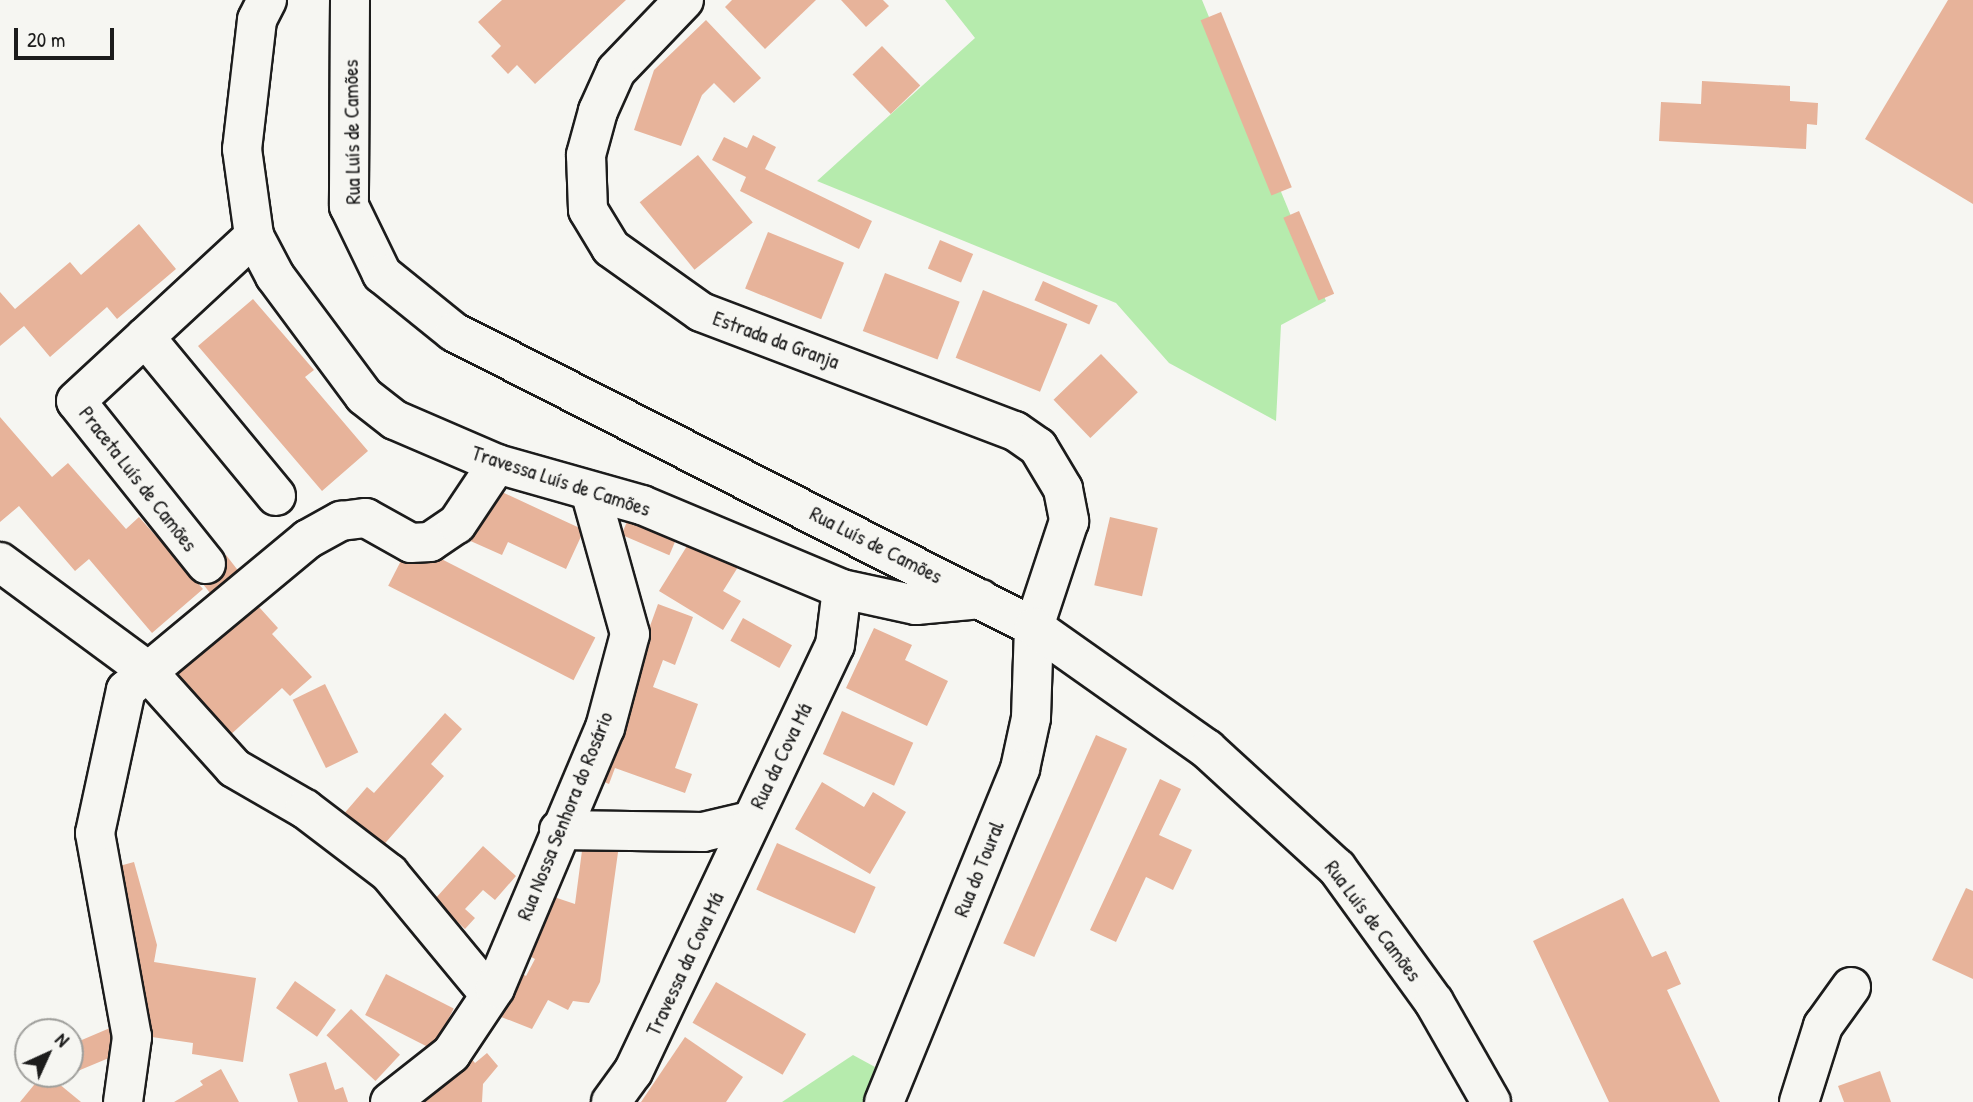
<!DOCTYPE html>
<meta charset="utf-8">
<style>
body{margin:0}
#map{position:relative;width:1973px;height:1102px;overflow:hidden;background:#f6f6f2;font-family:"Patrick Hand",sans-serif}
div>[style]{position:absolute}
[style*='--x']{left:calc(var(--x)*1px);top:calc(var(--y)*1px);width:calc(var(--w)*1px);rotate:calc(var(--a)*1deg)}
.green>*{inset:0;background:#b6ebad}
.building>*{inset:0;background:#e7b39a;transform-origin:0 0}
.roads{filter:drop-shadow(2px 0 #1c1c1c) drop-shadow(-2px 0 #1c1c1c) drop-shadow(0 2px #1c1c1c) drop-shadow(0 -2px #1c1c1c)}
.minor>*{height:38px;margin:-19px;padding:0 19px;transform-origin:19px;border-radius:19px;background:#f6f6f2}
.major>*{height:38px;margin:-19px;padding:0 19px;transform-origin:19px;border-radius:19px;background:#f6f6f2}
span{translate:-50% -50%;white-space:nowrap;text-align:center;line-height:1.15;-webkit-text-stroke:7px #f6f6f2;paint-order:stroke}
.street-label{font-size:21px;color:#1c1c1c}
.north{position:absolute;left:14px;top:1018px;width:70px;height:70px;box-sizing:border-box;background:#f6f6f2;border:2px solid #9f9f9c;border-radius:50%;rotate:45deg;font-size:19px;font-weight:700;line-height:28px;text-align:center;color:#1c1c1c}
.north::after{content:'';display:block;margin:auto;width:24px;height:32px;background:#1c1c1c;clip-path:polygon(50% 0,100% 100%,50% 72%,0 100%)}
.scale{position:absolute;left:14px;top:28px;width:100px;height:32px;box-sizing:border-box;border:4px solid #1c1c1c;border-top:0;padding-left:9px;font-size:21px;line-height:24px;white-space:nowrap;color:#1c1c1c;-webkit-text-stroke:5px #f6f6f2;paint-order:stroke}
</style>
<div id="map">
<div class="green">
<i style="clip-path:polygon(945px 0,1202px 0,1326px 301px,1281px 325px,1276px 421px,1169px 363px,1116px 303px,817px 181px,975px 38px)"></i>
<i style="clip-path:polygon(853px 1055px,875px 1067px,863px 1102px,782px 1102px)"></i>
</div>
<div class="building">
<i style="clip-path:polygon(502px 0,626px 0,535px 84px,517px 65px,508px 74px,491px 56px,501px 46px,478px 22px)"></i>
<i style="clip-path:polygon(732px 0,816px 0,765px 49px,725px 7px)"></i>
<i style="clip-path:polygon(841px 0,883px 0,889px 6px,866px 27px)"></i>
<i style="clip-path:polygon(1948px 0,1973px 0,1973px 204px,1865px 139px)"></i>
<i style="left:1221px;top:12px;width:189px;height:22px;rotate:68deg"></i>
<i style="clip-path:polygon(706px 20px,761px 78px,734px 103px,714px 83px,702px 95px,681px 146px,634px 130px,654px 70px)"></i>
<i style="left:882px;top:46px;width:55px;height:41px;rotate:46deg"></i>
<i style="clip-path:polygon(1702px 81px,1790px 86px,1790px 101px,1818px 103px,1817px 125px,1807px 124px,1806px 149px,1659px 141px,1661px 102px,1701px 104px)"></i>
<i style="clip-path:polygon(753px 135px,776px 147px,765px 169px,872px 221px,859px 249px,740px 191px,746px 177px,712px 160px,724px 137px,747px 148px)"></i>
<i style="left:698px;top:155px;width:87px;height:75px;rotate:51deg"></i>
<i style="left:1299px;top:211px;width:90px;height:17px;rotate:67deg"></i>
<i style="clip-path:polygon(139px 224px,176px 269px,117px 319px,107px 307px,50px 357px,24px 326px,0 346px,0 292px,15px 309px,70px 262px,81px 275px)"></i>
<i style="left:768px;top:232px;width:82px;height:61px;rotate:22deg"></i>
<i style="left:940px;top:240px;width:36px;height:31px;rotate:23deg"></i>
<i style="left:885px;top:273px;width:80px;height:62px;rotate:21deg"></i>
<i style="left:1043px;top:281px;width:60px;height:21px;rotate:24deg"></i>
<i style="left:983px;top:290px;width:91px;height:73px;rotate:22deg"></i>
<i style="clip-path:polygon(253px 299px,314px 370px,305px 377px,368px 451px,322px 491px,198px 346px)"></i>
<i style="left:1101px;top:354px;width:53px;height:66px;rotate:46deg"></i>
<i style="clip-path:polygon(0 417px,52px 477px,68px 463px,126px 529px,139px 517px,203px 589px,152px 633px,89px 559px,75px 571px,19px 506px,0 522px)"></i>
<i style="clip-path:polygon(491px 487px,584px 530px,566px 569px,508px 542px,502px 555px,466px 539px)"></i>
<i style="left:632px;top:510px;width:52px;height:27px;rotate:23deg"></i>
<i style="left:1110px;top:517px;width:49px;height:70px;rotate:13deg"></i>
<i style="clip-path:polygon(692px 538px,738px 567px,723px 591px,741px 601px,723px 630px,659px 591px)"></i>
<i style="left:410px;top:543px;width:208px;height:48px;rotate:27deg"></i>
<i style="left:226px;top:555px;width:24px;height:36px;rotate:52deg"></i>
<i style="clip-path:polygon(250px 597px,278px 628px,272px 634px,312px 677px,290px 696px,282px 688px,228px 737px,169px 672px)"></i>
<i style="clip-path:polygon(658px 604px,693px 617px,675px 665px,663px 660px,653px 687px,698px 704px,675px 768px,692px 774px,685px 793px,615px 768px,609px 784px,595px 778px)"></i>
<i style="left:743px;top:618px;width:56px;height:26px;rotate:29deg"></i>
<i style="clip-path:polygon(874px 628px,912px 645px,905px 660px,948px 681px,927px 726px,846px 688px)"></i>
<i style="left:325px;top:684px;width:76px;height:36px;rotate:64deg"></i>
<i style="left:842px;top:711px;width:78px;height:47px;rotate:24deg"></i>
<i style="clip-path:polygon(445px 713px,462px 729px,431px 764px,444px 776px,380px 849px,342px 816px,367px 787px,374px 793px)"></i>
<i style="left:1096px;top:735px;width:34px;height:228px;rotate:24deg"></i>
<i style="clip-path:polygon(1160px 779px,1181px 789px,1159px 835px,1192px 850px,1173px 890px,1146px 877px,1116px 942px,1090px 930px)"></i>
<i style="clip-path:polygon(822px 782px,864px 807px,873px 792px,906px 812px,870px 874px,795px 829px)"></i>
<i style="clip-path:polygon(620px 838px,600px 982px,589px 1003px,573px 1001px,568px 1010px,548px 1000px,532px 1029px,486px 1011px,510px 967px,526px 976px,535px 959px,515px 948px,527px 926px,542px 928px,551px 896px,575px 904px,583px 843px)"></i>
<i style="left:777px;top:843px;width:108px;height:51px;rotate:24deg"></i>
<i style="clip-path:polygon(483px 846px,516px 876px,495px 900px,483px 890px,465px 909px,475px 918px,465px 929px,434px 900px)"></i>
<i style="clip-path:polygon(134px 862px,157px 945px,154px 962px,256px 978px,243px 1062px,192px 1054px,193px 1043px,145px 1036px,112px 868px)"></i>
<i style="clip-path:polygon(1966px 888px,1973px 891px,1973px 979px,1932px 960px)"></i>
<i style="clip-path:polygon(1623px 898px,1652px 957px,1666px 951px,1681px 984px,1667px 990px,1720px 1102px,1609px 1102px,1533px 941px)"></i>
<i style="left:386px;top:974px;width:76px;height:46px;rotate:27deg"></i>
<i style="left:295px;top:981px;width:50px;height:33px;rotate:35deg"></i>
<i style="left:716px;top:982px;width:104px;height:47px;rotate:30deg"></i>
<i style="left:351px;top:1009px;width:67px;height:36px;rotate:43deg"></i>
<i style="clip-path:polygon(117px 1025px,128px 1050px,61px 1078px,70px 1074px,70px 1045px)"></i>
<i style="clip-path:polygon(685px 1037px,743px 1077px,726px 1102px,641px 1102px)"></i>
<i style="clip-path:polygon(462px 1047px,475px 1063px,487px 1053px,498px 1066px,483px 1084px,482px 1102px,398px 1102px)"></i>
<i style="clip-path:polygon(326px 1062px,335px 1090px,343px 1087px,348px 1102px,298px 1102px,289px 1074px)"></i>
<i style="clip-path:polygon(221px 1069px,239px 1102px,174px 1102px,203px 1085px,200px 1081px)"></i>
<i style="clip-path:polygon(1880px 1071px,1891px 1102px,1844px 1102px,1838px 1086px)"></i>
<i style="clip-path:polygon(43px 1074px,47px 1074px,81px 1102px,20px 1102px)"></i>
</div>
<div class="roads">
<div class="minor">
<i style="--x:267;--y:0;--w:22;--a:117"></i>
<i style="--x:257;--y:20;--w:130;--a:96.6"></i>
<i style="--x:242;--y:149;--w:88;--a:82.1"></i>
<i style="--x:254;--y:236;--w:45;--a:62.3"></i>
<i style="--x:275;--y:276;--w:149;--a:53.4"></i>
<i style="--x:364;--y:396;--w:39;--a:38"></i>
<i style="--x:395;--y:420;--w:111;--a:23.3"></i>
<i style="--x:497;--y:464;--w:151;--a:15.8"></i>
<i style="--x:642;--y:505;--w:217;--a:22.8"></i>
<i style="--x:842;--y:589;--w:76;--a:12.2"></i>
<i style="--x:916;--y:605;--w:65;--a:-5.3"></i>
<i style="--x:684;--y:0;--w:98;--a:133.8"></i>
<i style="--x:616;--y:71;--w:44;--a:114.2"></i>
<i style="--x:598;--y:111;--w:46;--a:105.3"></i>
<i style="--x:586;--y:155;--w:55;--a:87.9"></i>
<i style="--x:588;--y:210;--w:44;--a:58.8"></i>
<i style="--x:611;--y:248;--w:110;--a:35.4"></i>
<i style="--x:701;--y:312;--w:336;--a:20.8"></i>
<i style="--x:1015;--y:431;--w:28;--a:35"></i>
<i style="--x:1038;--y:447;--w:49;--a:59.2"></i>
<i style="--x:1063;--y:489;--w:33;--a:79"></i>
<i style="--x:1069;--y:521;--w:112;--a:108.3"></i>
<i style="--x:1034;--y:627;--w:91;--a:91.9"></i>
<i style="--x:1031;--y:718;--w:52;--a:102.2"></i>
<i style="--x:1020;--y:769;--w:360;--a:112.2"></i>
<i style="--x:145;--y:337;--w:206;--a:50.5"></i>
<i style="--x:0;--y:562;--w:180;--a:36.4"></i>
<i style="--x:145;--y:669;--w:133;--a:48"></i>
<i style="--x:234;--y:768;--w:82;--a:30"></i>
<i style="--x:305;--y:809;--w:106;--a:37.3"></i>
<i style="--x:389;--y:873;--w:158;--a:50.4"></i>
<i style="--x:206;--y:564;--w:208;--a:-128.6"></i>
<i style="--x:76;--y:401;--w:243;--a:-42.8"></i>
<i style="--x:559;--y:830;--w:144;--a:0.8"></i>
<i style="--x:703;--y:832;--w:47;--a:-13.4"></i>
<i style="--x:123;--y:1102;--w:66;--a:-82.1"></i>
<i style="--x:132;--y:1037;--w:207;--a:-100.3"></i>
<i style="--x:95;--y:833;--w:146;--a:-77.8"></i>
<i style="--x:126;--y:690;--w:236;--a:-39.7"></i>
<i style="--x:308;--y:539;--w:38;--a:-29"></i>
<i style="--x:341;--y:521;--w:25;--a:-7"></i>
<i style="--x:366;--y:518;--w:51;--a:29.1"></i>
<i style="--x:411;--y:543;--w:19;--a:-3"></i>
<i style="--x:430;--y:542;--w:32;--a:-34"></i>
<i style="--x:457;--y:524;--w:72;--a:-56.3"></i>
<i style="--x:390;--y:1102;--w:78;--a:-38.2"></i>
<i style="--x:451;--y:1054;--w:79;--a:-56.3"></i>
<i style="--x:495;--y:988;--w:282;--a:-67.1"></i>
<i style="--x:605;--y:728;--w:97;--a:-75.1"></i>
<i style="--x:630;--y:634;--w:148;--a:-105.6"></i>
<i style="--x:611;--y:1102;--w:37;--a:-54"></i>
<i style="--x:633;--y:1072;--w:472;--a:-64.7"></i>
<i style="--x:835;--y:645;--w:56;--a:-82.9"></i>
<i style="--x:1799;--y:1102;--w:80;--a:-72.5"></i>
<i style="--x:1823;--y:1026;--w:48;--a:-54.3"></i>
</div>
<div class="major">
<i style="--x:350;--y:0;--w:206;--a:90.3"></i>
<i style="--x:349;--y:206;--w:76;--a:64.1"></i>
<i style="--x:382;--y:274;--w:92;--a:38.9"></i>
<i style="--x:454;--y:332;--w:651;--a:26.96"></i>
<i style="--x:1034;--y:627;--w:212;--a:35.2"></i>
<i style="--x:1207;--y:749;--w:176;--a:42.5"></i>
<i style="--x:1337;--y:868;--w:165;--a:54.1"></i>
<i style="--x:1434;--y:1002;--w:115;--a:60.3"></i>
</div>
</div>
<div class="street-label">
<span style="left:352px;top:132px;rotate:-91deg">Rua Luís de Camões</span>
<span style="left:776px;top:340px;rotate:20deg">Estrada da Granja</span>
<span style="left:138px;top:479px;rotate:52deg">Praceta Luís de Camões</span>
<span style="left:561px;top:481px;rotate:18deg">Travessa Luís de Camões</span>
<span style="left:876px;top:545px;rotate:27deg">Rua Luís de Camões</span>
<span style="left:781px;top:756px;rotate:-64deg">Rua da Cova Má</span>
<span style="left:565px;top:816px;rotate:-68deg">Rua Nossa Senhora do Rosário</span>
<span style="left:979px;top:869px;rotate:-68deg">Rua do Toural</span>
<span style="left:1373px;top:921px;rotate:53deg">Rua Luís de Camões</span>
<span style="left:685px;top:964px;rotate:-65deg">Travessa da Cova Má</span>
</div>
<div class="north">N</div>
<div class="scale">20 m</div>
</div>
